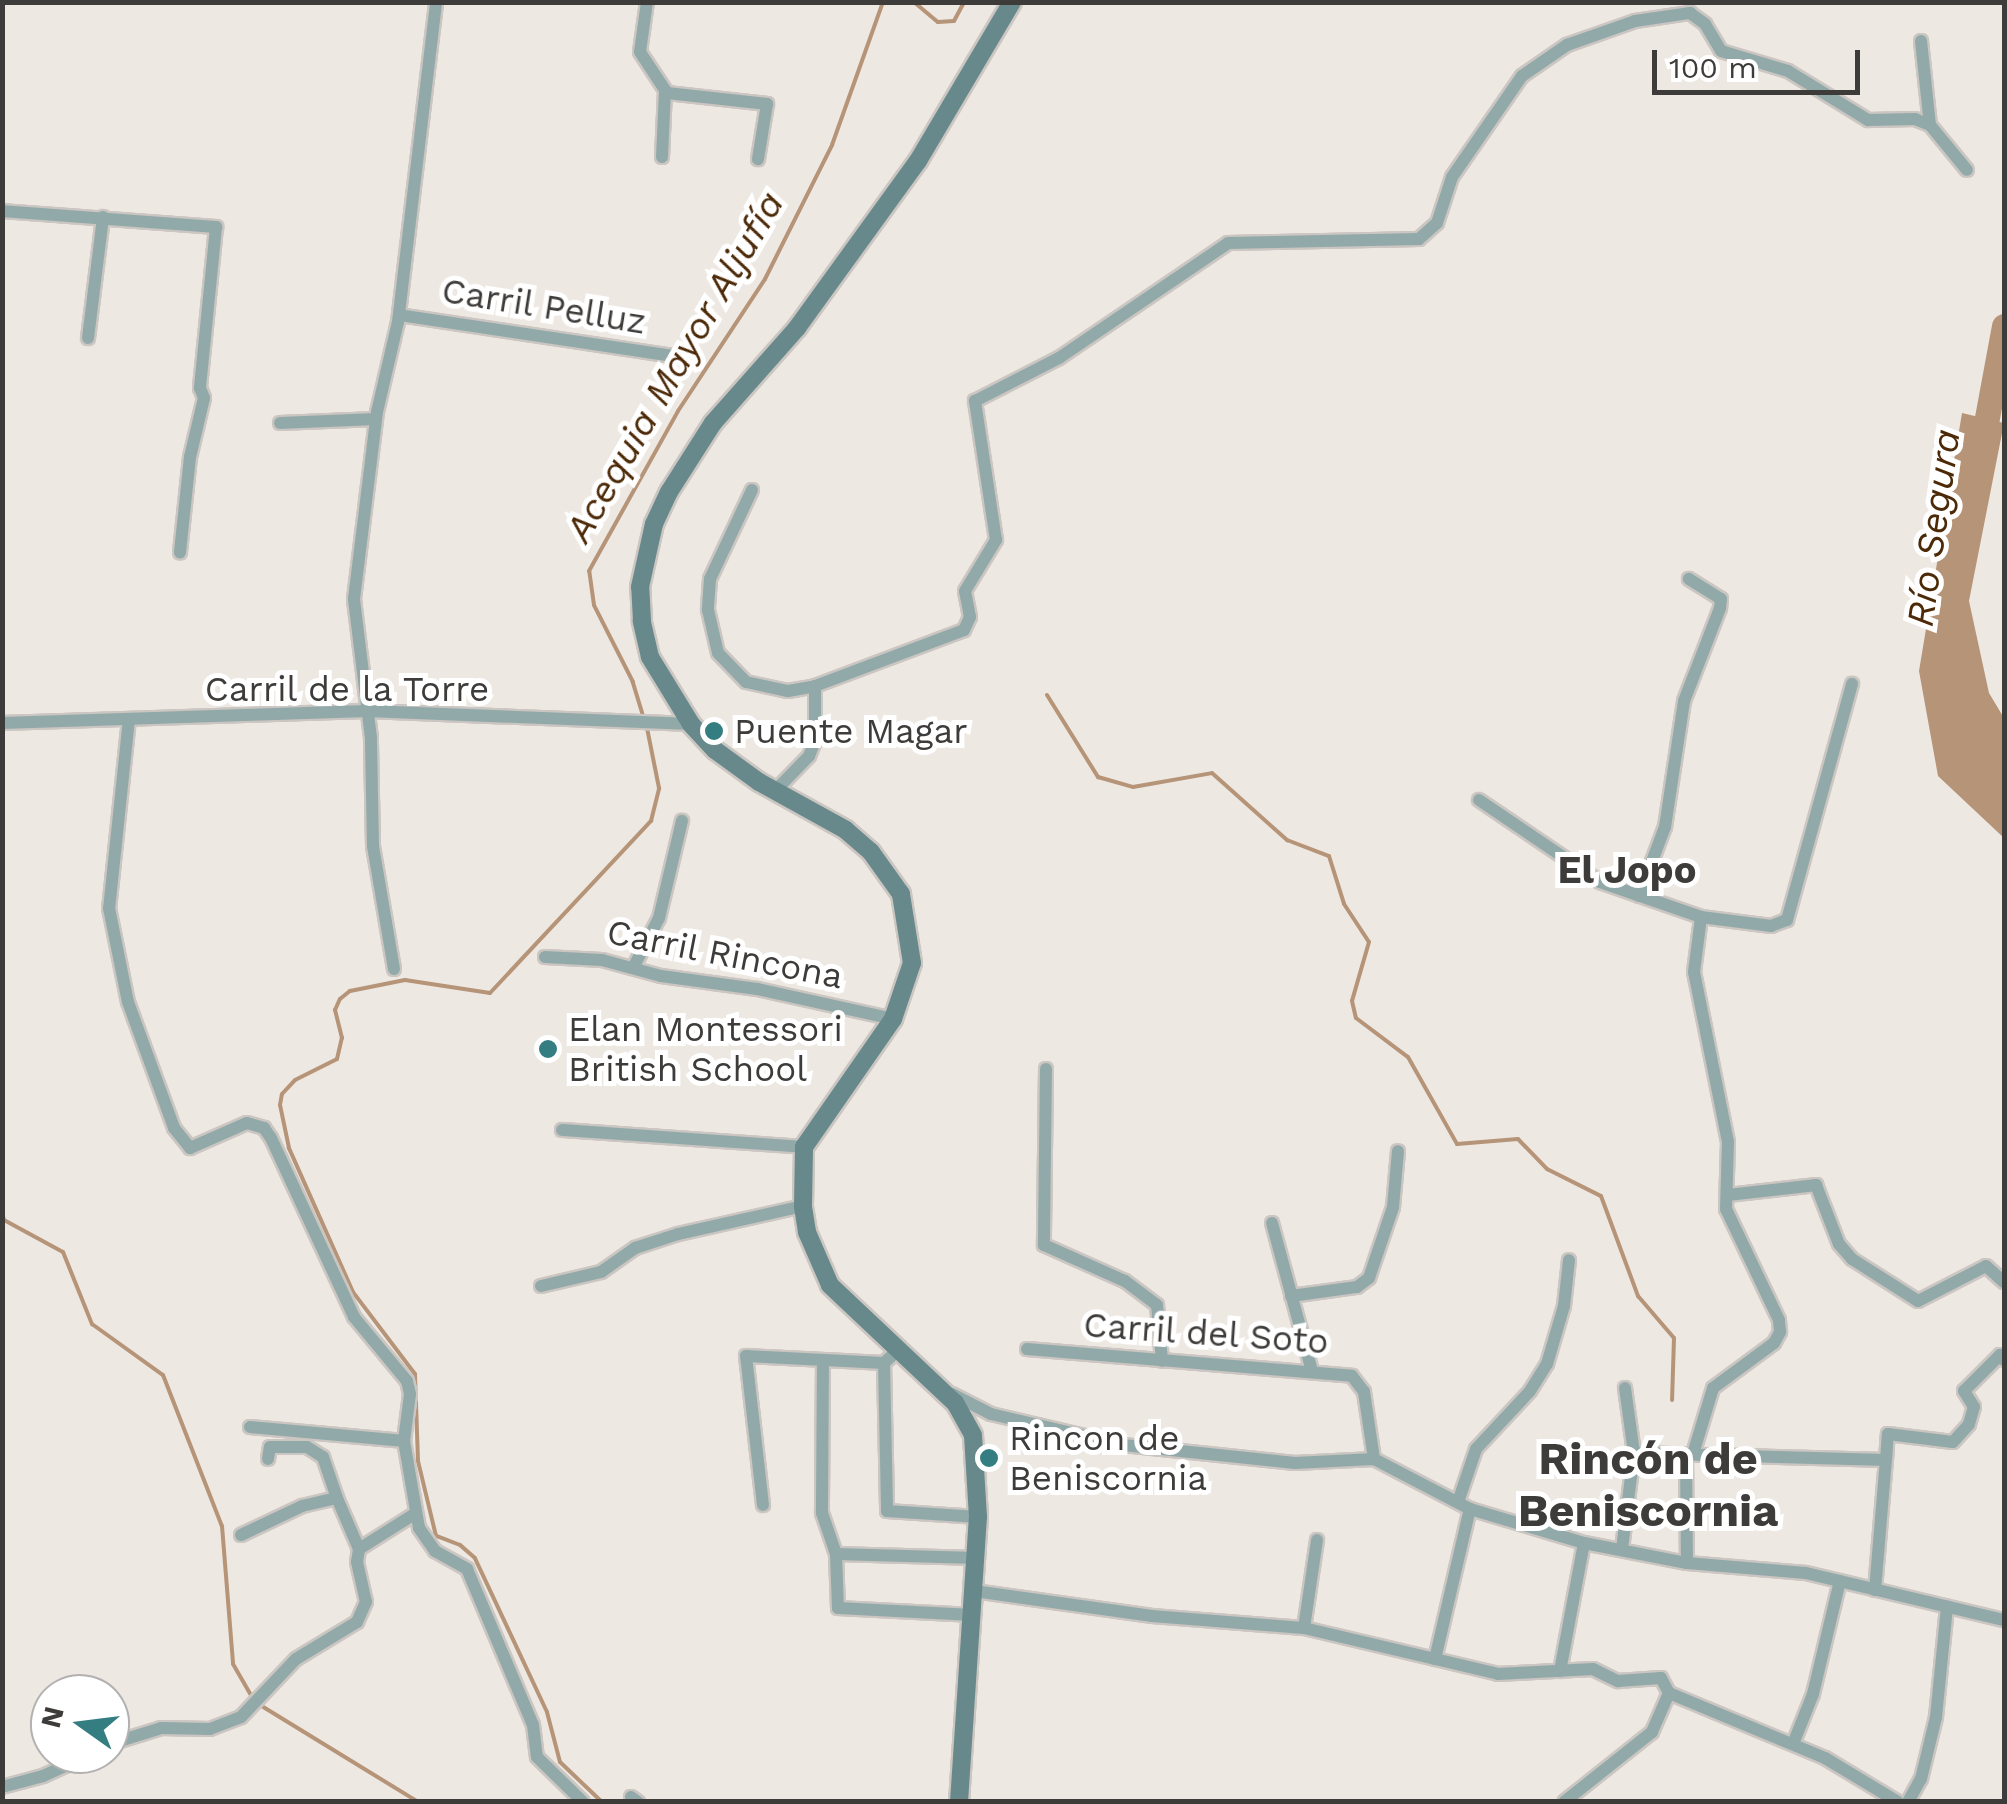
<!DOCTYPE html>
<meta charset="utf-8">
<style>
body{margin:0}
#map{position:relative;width:2007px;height:1804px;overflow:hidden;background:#eee8e3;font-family:"Work Sans",sans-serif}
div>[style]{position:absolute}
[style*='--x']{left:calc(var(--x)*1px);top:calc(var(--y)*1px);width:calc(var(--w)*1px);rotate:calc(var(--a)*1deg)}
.water>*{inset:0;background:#b69478}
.stream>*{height:4px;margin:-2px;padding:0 2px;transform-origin:2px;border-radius:2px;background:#b69478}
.river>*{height:25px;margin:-12.5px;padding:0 12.5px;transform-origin:12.5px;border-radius:12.5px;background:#b69478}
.roads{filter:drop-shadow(2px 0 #cbc6c1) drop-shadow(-2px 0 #cbc6c1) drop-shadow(0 2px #cbc6c1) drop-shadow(0 -2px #cbc6c1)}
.minor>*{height:12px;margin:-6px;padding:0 6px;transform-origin:6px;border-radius:6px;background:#92a9aa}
.secondary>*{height:18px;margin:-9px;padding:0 9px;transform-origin:9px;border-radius:9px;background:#67898b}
.dots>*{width:28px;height:28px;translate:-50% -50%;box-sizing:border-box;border:5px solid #fff;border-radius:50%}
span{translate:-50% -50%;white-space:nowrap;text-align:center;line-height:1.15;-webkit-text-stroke:10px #fff;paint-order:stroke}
.street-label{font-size:35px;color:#3e3c3a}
.poi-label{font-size:35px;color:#3e3c3a}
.left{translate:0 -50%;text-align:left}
.water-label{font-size:38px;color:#4c2907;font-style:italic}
.neighbourhood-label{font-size:38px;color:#3e3c3a;font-weight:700}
.district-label{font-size:45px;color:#3e3c3a;font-weight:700}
.frame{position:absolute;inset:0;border:5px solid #3e3c3a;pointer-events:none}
.north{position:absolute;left:30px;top:1674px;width:100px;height:100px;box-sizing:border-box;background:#fff;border:2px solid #b2b1b0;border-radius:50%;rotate:284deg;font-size:28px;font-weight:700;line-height:40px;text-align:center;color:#3e3c3a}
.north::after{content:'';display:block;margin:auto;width:35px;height:45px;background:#347d81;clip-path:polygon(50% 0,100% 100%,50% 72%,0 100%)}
.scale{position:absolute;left:1652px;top:50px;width:208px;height:45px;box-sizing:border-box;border:5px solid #3e3c3a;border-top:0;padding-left:12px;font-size:30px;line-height:35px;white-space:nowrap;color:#3e3c3a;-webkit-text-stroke:8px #fff;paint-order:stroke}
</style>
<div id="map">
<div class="water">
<i style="clip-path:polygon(1962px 413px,2004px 423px,1969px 601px,1989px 693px,2004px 718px,2004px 838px,1938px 776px,1919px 671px)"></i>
</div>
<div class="stream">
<i style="--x:914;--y:2;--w:31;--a:40"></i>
<i style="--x:938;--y:22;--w:16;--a:-4"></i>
<i style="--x:954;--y:21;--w:21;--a:-62"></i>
<i style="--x:1047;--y:695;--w:97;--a:58.1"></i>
<i style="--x:1098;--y:777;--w:36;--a:16"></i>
<i style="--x:1133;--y:787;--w:80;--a:-10"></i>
<i style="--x:1212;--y:773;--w:101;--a:41.8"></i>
<i style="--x:1287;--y:840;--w:45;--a:20.9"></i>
<i style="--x:1329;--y:856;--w:50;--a:72.6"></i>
<i style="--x:1344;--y:904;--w:45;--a:56.7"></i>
<i style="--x:1369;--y:942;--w:61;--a:106.1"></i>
<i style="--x:1352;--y:1001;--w:17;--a:77"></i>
<i style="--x:1356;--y:1018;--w:65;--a:36.9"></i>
<i style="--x:1408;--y:1057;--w:100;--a:60.6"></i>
<i style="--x:1457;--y:1144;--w:61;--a:-4.7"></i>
<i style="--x:1518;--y:1139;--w:42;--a:46"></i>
<i style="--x:1547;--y:1169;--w:60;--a:26.6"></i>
<i style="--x:1601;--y:1196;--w:107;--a:69.7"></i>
<i style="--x:1638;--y:1296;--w:55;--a:49.4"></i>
<i style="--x:1674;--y:1338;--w:62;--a:91.8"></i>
<i style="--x:644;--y:719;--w:39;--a:-107"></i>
<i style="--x:633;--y:682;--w:86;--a:-116.9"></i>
<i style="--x:594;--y:605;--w:34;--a:-98"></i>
<i style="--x:589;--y:571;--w:183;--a:-60.9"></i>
<i style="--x:678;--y:411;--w:158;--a:-56.6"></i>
<i style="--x:765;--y:279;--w:150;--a:-63.4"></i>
<i style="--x:832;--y:145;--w:152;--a:-70.4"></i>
<i style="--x:2;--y:1213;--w:7;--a:74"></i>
<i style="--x:4;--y:1220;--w:67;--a:28.5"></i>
<i style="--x:63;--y:1252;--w:78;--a:68.1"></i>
<i style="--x:92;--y:1324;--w:87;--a:35.7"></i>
<i style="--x:163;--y:1375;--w:162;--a:68.7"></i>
<i style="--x:222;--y:1526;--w:138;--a:85.4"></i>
<i style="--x:233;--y:1664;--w:38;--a:60"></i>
<i style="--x:260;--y:1705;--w:185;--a:31.5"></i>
<i style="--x:602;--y:1802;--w:58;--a:-136.4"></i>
<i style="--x:560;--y:1762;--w:52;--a:-104.6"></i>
<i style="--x:547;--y:1712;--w:170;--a:-115.1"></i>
<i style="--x:475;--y:1558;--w:20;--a:-139"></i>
<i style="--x:460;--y:1545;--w:26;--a:-159"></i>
<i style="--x:436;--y:1536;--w:77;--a:-103.5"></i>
<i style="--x:418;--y:1461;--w:87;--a:-92"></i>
<i style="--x:415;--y:1374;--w:103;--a:-127.1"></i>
<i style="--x:353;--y:1292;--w:158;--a:-114"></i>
<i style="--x:289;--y:1148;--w:44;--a:-101.8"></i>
<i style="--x:280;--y:1105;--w:11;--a:-80"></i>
<i style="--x:282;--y:1094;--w:19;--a:-47"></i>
<i style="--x:295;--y:1080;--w:47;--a:-26.6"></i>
<i style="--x:337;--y:1059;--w:22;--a:-77"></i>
<i style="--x:342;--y:1038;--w:29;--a:-104"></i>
<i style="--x:335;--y:1010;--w:12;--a:-66"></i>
<i style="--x:340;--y:999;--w:13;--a:-39"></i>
<i style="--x:350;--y:991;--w:56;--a:-11.3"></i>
<i style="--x:405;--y:980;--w:86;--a:8.7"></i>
<i style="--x:490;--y:993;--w:236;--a:-46.9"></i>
<i style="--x:651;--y:821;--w:34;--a:-76"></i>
<i style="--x:659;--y:788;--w:61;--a:-101.3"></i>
</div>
<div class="river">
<i style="--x:1981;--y:450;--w:126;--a:-79.5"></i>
</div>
<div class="roads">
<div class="minor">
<i style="--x:647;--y:2;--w:50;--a:98"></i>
<i style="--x:640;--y:52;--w:49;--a:56.6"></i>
<i style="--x:667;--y:93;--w:101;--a:6.3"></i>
<i style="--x:767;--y:104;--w:56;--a:99.3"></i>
<i style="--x:1921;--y:41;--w:84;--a:83.9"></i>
<i style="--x:1930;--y:125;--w:58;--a:50.6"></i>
<i style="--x:662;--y:157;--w:66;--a:-87.4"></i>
<i style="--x:2;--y:211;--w:215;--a:4.3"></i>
<i style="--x:216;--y:227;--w:162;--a:95.7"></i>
<i style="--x:200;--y:388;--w:11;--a:68"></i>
<i style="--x:204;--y:398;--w:61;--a:103.3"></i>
<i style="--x:190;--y:457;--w:96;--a:96"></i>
<i style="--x:399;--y:315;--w:283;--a:8.5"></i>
<i style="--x:88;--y:338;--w:122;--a:-82.9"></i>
<i style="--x:280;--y:423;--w:96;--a:-2.4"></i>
<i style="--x:752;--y:490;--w:98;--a:115.3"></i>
<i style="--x:710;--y:579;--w:31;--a:94"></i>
<i style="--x:708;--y:610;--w:44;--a:76.9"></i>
<i style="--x:718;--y:653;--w:40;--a:46"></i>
<i style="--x:746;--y:682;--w:43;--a:12.1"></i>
<i style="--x:788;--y:691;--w:27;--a:-10"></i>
<i style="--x:129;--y:719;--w:190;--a:96"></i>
<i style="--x:109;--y:908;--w:96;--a:78.6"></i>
<i style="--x:128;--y:1002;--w:134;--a:69.9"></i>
<i style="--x:174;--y:1128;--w:26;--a:51"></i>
<i style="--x:190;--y:1148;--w:62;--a:-23.7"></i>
<i style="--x:247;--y:1123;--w:18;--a:16"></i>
<i style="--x:264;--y:1128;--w:12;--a:55"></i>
<i style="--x:271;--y:1138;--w:197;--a:65.1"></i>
<i style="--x:354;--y:1317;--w:83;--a:50.4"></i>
<i style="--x:407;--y:1381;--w:13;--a:77"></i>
<i style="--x:410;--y:1394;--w:47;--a:97.3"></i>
<i style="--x:404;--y:1441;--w:88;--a:80.2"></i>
<i style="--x:419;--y:1528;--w:28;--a:55"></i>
<i style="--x:435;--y:1551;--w:37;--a:29"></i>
<i style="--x:467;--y:1569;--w:169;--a:67.1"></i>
<i style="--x:533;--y:1725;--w:32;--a:83"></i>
<i style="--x:537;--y:1757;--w:64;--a:44.4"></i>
<i style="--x:2;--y:723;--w:365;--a:-1.9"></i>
<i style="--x:367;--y:711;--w:324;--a:2.3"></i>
<i style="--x:775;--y:791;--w:49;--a:-45.8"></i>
<i style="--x:809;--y:756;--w:16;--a:-68"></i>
<i style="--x:815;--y:741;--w:55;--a:-90"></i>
<i style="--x:815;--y:686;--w:159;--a:-20.6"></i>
<i style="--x:964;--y:630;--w:14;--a:-65"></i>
<i style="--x:970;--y:617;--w:26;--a:-101"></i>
<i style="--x:965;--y:591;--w:60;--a:-58.7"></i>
<i style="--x:996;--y:540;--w:141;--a:-98.6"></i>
<i style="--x:975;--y:401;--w:94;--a:-27.1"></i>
<i style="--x:1059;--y:358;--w:204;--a:-34.2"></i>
<i style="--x:1228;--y:243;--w:191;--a:-1.2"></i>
<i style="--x:1419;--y:239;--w:24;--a:-42"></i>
<i style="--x:1437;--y:223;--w:48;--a:-71.9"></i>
<i style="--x:1452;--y:177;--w:123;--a:-55.3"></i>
<i style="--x:1522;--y:76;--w:55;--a:-34.6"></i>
<i style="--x:1567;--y:45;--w:72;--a:-19.4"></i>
<i style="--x:1635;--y:21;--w:56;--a:-8.3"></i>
<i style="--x:1690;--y:13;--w:19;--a:36"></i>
<i style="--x:1705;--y:24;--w:31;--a:59"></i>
<i style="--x:1721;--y:51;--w:70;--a:16.6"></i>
<i style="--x:1788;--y:71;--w:94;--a:31.5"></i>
<i style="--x:1868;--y:120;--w:47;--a:-1.2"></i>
<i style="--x:1915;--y:119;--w:16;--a:22"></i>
<i style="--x:1479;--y:800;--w:146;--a:34.1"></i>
<i style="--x:1600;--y:882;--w:107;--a:19.1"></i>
<i style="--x:1701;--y:917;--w:71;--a:7.3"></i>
<i style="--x:1771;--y:926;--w:17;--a:-21"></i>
<i style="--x:1787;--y:920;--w:245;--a:-74.6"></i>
<i style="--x:1639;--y:896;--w:74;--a:-69.4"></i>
<i style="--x:1665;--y:827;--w:127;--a:-81.4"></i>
<i style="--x:1684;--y:701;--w:100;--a:-68.8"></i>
<i style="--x:1720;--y:608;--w:9;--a:-84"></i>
<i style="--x:1721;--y:599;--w:38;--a:-148"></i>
<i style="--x:545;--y:957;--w:57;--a:3"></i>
<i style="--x:602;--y:960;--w:61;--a:15.2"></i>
<i style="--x:661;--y:976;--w:97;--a:7.7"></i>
<i style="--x:757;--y:989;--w:139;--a:12.4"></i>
<i style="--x:633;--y:968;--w:56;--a:-62.5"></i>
<i style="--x:659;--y:918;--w:100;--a:-76.7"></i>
<i style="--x:394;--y:969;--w:125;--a:-99.7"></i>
<i style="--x:373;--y:846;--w:108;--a:-91.1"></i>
<i style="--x:371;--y:738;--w:140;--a:-97"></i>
<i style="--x:354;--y:599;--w:188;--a:-83"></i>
<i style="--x:377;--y:412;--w:92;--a:-76.9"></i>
<i style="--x:398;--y:322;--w:322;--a:-83.2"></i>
<i style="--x:1046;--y:1069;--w:176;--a:90.7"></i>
<i style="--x:1044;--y:1245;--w:89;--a:24"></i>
<i style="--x:1125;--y:1281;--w:40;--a:37"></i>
<i style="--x:1157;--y:1305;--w:56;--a:84.9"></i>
<i style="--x:562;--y:1130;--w:243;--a:4"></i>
<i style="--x:1728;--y:1195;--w:89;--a:-6.5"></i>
<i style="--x:1816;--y:1185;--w:63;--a:68.7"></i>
<i style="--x:1839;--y:1244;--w:20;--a:49"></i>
<i style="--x:1852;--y:1259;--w:78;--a:32.5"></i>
<i style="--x:1918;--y:1301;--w:76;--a:-27.2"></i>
<i style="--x:1986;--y:1266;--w:24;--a:42"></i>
<i style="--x:1272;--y:1223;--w:153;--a:74.9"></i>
<i style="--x:541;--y:1286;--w:62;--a:-13.1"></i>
<i style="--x:601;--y:1272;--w:42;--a:-35.2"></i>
<i style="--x:635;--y:1248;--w:45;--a:-18"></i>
<i style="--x:678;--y:1234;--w:128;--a:-12.6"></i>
<i style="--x:1291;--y:1296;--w:67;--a:-7.8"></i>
<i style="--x:1357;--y:1287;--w:15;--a:-37"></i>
<i style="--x:1369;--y:1278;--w:75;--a:-71.3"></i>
<i style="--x:1393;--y:1207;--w:56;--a:-84.9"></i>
<i style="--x:1027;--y:1349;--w:326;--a:4.7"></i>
<i style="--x:1352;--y:1376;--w:20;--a:53"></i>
<i style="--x:1364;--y:1392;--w:68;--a:81.5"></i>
<i style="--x:823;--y:1360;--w:153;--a:90.4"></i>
<i style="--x:822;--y:1513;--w:43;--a:71.1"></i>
<i style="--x:836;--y:1554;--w:54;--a:87.9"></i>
<i style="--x:838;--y:1608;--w:135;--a:3"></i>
<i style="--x:884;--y:1363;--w:148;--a:88.8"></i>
<i style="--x:887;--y:1511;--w:91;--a:3.8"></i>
<i style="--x:1625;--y:1388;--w:66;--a:82.1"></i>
<i style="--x:1634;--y:1453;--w:252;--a:1.6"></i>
<i style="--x:1886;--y:1460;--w:26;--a:-86"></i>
<i style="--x:1888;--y:1434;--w:65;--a:7"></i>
<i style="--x:1953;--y:1442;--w:24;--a:-48"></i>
<i style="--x:1969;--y:1424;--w:18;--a:-74"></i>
<i style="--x:1974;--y:1407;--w:19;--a:-122"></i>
<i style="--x:1964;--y:1391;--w:51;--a:-45"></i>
<i style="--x:2000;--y:1355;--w:6;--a:51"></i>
<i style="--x:952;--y:1394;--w:44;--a:27.1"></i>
<i style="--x:991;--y:1414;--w:136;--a:13.2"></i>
<i style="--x:1123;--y:1445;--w:173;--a:6"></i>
<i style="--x:1295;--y:1463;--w:79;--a:-2.9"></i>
<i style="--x:1374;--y:1459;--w:108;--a:27.5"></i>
<i style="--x:1470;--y:1509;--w:119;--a:16.6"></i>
<i style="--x:1584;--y:1543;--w:105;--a:11"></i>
<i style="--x:1687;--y:1563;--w:119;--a:4.8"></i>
<i style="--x:1806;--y:1573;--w:204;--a:13.4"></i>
<i style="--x:250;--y:1427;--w:155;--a:5.2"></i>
<i style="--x:1686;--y:1454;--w:109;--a:89.5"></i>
<i style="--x:1693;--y:1454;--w:69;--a:-73.1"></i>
<i style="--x:1713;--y:1388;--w:76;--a:-36.4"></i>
<i style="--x:1774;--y:1343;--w:13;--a:-61"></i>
<i style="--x:1780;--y:1332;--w:12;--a:-95"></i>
<i style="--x:1779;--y:1320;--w:123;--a:-115.5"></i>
<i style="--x:1726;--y:1209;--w:67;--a:-88.3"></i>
<i style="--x:1728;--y:1142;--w:173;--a:-101.3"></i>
<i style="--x:1694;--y:972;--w:55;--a:-82.7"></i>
<i style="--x:268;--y:1459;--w:12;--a:-81"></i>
<i style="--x:270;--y:1447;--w:37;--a:0"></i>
<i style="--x:307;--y:1447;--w:19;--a:32"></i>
<i style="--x:323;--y:1457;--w:43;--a:71.1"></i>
<i style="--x:1458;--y:1502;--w:56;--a:-71.2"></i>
<i style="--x:1476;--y:1449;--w:79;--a:-47"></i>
<i style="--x:1530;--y:1391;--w:32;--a:-58"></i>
<i style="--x:1547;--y:1364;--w:60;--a:-73.7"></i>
<i style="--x:1564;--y:1306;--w:46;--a:-83.8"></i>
<i style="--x:763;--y:1505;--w:150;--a:-96.5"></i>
<i style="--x:746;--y:1356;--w:138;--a:2.9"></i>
<i style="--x:884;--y:1363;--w:19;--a:-43"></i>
<i style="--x:241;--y:1535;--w:68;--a:-25.4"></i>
<i style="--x:302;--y:1506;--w:36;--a:-13"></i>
<i style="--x:337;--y:1498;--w:56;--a:66.7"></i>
<i style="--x:1622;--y:1549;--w:97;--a:-82.9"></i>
<i style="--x:836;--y:1554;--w:140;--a:1.6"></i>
<i style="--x:1875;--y:1590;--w:130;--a:-85.2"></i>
<i style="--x:974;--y:1591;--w:180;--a:8"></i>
<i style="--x:1152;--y:1616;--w:152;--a:4.5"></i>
<i style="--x:1304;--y:1628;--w:199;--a:13.3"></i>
<i style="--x:1498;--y:1674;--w:95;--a:-3"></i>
<i style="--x:1593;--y:1669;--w:28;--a:26"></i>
<i style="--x:1618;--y:1681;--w:43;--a:-4"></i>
<i style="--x:1661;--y:1678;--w:17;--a:62"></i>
<i style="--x:1669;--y:1693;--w:43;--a:113.6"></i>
<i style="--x:1652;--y:1732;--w:112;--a:141.5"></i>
<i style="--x:1304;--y:1628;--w:89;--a:-81.6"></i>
<i style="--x:1435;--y:1659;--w:154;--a:-76.9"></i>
<i style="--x:1560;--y:1671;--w:130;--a:-79.4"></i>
<i style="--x:1669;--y:1693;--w:169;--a:22.6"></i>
<i style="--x:1825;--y:1758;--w:85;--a:31.1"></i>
<i style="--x:110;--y:1744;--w:53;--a:-17.4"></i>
<i style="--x:161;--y:1728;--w:49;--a:1.2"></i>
<i style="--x:210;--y:1729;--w:33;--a:-21"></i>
<i style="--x:241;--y:1717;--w:80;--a:-46.5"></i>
<i style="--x:296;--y:1659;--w:71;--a:-31.2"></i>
<i style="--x:357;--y:1622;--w:22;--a:-66"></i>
<i style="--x:366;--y:1602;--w:41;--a:-102.7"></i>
<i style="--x:357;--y:1562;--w:13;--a:-81"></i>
<i style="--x:359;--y:1549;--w:67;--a:-32.3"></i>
<i style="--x:1793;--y:1744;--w:54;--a:-68.2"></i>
<i style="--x:1813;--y:1694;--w:116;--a:-76.6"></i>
<i style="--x:2;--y:1787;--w:42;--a:-15"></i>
<i style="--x:43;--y:1776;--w:53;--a:-24.6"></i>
<i style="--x:631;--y:1797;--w:9;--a:36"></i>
<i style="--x:1908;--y:1802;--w:26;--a:-61"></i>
<i style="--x:1921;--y:1779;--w:64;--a:-76.4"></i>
<i style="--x:1936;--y:1717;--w:111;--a:-84.3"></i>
</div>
<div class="secondary">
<i style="--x:959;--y:1802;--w:286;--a:-86.2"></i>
<i style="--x:978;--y:1517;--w:82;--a:-93.5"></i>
<i style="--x:973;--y:1435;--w:37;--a:-119"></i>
<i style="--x:955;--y:1403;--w:172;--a:-136.7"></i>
<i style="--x:830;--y:1285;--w:58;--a:-113.5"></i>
<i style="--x:807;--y:1232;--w:26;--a:-99"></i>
<i style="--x:803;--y:1206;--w:59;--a:-89"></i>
<i style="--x:804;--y:1147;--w:156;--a:-55.2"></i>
<i style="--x:893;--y:1019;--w:59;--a:-71.3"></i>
<i style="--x:912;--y:963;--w:70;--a:-99.1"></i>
<i style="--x:901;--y:894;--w:52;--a:-125.5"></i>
<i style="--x:871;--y:852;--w:33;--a:-139"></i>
<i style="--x:846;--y:830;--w:99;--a:-151.1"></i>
<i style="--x:759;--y:782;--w:54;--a:-144"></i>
<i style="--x:715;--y:750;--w:35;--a:-133"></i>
<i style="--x:691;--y:724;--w:79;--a:-121.5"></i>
<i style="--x:650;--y:657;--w:37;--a:-103"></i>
<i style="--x:642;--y:621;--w:34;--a:-93"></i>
<i style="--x:640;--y:587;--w:65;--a:-77.5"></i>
<i style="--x:654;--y:524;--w:35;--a:-65"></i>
<i style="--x:669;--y:492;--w:82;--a:-57.5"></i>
<i style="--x:713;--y:423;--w:127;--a:-48.5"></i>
<i style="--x:797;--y:328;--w:206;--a:-54.1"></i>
<i style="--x:918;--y:161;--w:185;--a:-59.4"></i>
</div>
</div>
<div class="dots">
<i style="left:714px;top:731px;background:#347d81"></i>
<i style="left:548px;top:1049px;background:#347d81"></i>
<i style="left:989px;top:1458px;background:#347d81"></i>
</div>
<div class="street-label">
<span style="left:544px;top:306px;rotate:9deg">Carril Pelluz</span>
<span style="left:347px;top:689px">Carril de la Torre</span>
<span style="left:725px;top:954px;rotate:11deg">Carril Rincona</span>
<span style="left:1206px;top:1333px;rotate:4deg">Carril del Soto</span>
</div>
<div class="poi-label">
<span class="left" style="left:734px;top:731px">Puente Magar</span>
<span class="left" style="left:568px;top:1049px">Elan Montessori<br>British School</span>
<span class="left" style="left:1009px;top:1458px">Rincon de<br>Beniscornia</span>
</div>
<div class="water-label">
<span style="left:675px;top:367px;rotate:-60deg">Acequia Mayor Aljufía</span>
<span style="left:1934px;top:528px;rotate:-82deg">Río Segura</span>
</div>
<div class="neighbourhood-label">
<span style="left:1627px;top:871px">El Jopo</span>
</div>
<div class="district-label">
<span style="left:1648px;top:1485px">Rincón de<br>Beniscornia</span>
</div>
<div class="frame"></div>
<div class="north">N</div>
<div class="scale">100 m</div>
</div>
